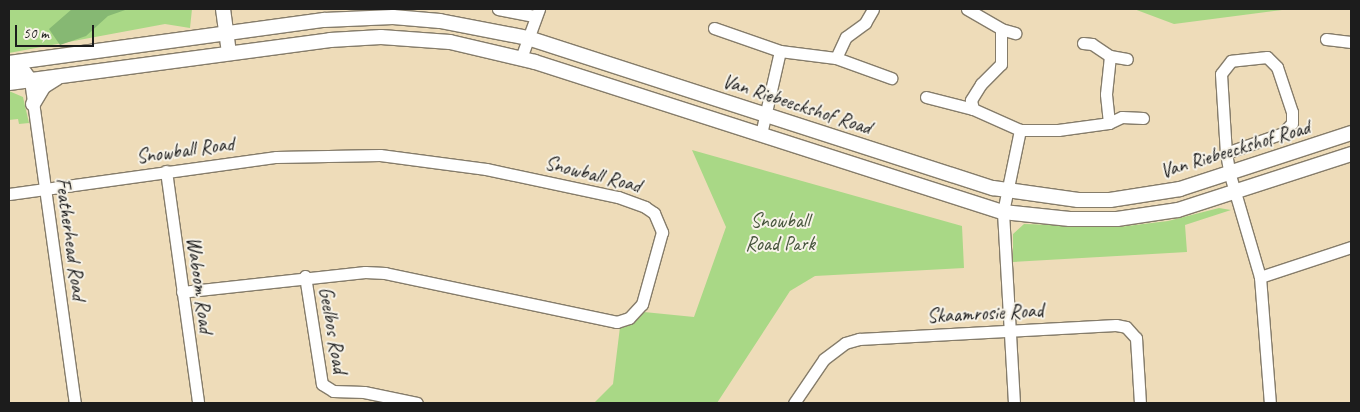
<!DOCTYPE html>
<style>
body{margin:0}
#map{position:relative;width:1360px;height:412px;overflow:hidden;background:#eedcb9;font-family:Caveat,sans-serif}
div>[style]{position:absolute}
[style*='--x']{left:calc(var(--x)*1px);top:calc(var(--y)*1px);width:calc(var(--w)*1px);rotate:calc(var(--a)*1deg)}
.green>*{inset:0;background:#a9d886}
.forest>*{inset:0;background:#86b873}
.roads{filter:drop-shadow(1px 0 #857c6a) drop-shadow(-1px 0 #857c6a) drop-shadow(0 1px #857c6a) drop-shadow(0 -1px #857c6a)}
.minor>*{height:11px;margin:-5.5px;padding:0 5.5px;transform-origin:5.5px;border-radius:5.5px;background:#fff}
.tertiary>*{height:14px;margin:-7px;padding:0 7px;transform-origin:7px;border-radius:7px;background:#fff}
span{translate:-50% -50%;white-space:nowrap;text-align:center;line-height:1.15;-webkit-text-stroke:4px #f7f3e8;paint-order:stroke}
.street-label{font-size:20px;color:#1c1c1c}
.park-label{font-size:20px;color:#46543c}
.frame{position:absolute;inset:0;border:10px solid #1c1c1c;pointer-events:none}
.scale{position:absolute;left:15px;top:25px;width:79px;height:22px;box-sizing:border-box;border:2px solid #1c1c1c;border-top:0;padding-left:6px;font-size:15px;line-height:18px;white-space:nowrap;color:#1c1c1c;-webkit-text-stroke:4px #f7f3e8;paint-order:stroke}
</style>
<div id="map">
<div class="green">
<i style="clip-path:polygon(9px 9px,192px 9px,190px 28px,165px 24px,9px 53px)"></i>
<i style="clip-path:polygon(1134px 9px,1290px 9px,1174px 24px)"></i>
<i style="clip-path:polygon(9px 91px,23px 97px,29px 123px,19px 124px,18px 119px,9px 120px)"></i>
<i style="clip-path:polygon(692px 150px,962px 226px,964px 268px,815px 276px,790px 291px,717px 403px,594px 403px,613px 384px,620px 327px,634px 322px,644px 312px,694px 317px,726px 227px)"></i>
<i style="clip-path:polygon(1219px 208px,1231px 210px,1185px 225px,1187px 252px,1013px 262px,1013px 234px,1024px 224px,1119px 227px,1168px 221px)"></i>
</div>
<div class="forest">
<i style="clip-path:polygon(72px 9px,128px 9px,108px 16px,86px 36px,60px 45px,49px 29px)"></i>
</div>
<div class="roads">
<div class="minor">
<i style="--x:498;--y:9;--w:38;--a:11"></i>
<i style="--x:967;--y:9;--w:39;--a:30"></i>
<i style="--x:1001;--y:29;--w:15;--a:16"></i>
<i style="--x:714;--y:28;--w:70;--a:19.2"></i>
<i style="--x:780;--y:51;--w:56;--a:7.1"></i>
<i style="--x:836;--y:58;--w:59;--a:20"></i>
<i style="--x:1326;--y:39;--w:25;--a:7"></i>
<i style="--x:1083;--y:43;--w:9;--a:6"></i>
<i style="--x:1092;--y:44;--w:22;--a:34"></i>
<i style="--x:1110;--y:56;--w:17;--a:10"></i>
<i style="--x:521;--y:58;--w:52;--a:-69.8"></i>
<i style="--x:836;--y:58;--w:23;--a:-65"></i>
<i style="--x:846;--y:37;--w:24;--a:-36"></i>
<i style="--x:865;--y:23;--w:16;--a:-60"></i>
<i style="--x:30;--y:80;--w:326;--a:82.1"></i>
<i style="--x:926;--y:97;--w:49;--a:14.3"></i>
<i style="--x:973;--y:109;--w:51;--a:24.1"></i>
<i style="--x:973;--y:109;--w:9;--a:-103"></i>
<i style="--x:971;--y:100;--w:19;--a:-58"></i>
<i style="--x:981;--y:84;--w:28;--a:-45"></i>
<i style="--x:1001;--y:64;--w:35;--a:-90"></i>
<i style="--x:1109;--y:123;--w:29;--a:-96"></i>
<i style="--x:1106;--y:94;--w:38;--a:-84"></i>
<i style="--x:761;--y:134;--w:85;--a:-77.1"></i>
<i style="--x:1226;--y:153;--w:60;--a:-19.3"></i>
<i style="--x:1283;--y:133;--w:13;--a:-48"></i>
<i style="--x:1292;--y:123;--w:11;--a:-90"></i>
<i style="--x:1292;--y:112;--w:47;--a:-108.4"></i>
<i style="--x:1277;--y:67;--w:14;--a:-135"></i>
<i style="--x:1267;--y:57;--w:36;--a:174"></i>
<i style="--x:1231;--y:61;--w:16;--a:128"></i>
<i style="--x:1221;--y:74;--w:79;--a:86.4"></i>
<i style="--x:1226;--y:153;--w:22;--a:80"></i>
<i style="--x:1230;--y:175;--w:106;--a:73.6"></i>
<i style="--x:1260;--y:277;--w:126;--a:85.5"></i>
<i style="--x:166;--y:171;--w:234;--a:82.1"></i>
<i style="--x:9;--y:194;--w:270;--a:-7.9"></i>
<i style="--x:276;--y:157;--w:104;--a:-1.1"></i>
<i style="--x:380;--y:155;--w:107;--a:7.5"></i>
<i style="--x:486;--y:169;--w:135;--a:12"></i>
<i style="--x:618;--y:197;--w:29;--a:20"></i>
<i style="--x:645;--y:207;--w:11;--a:34"></i>
<i style="--x:654;--y:213;--w:21;--a:67"></i>
<i style="--x:662;--y:232;--w:75;--a:105.5"></i>
<i style="--x:642;--y:304;--w:19;--a:133"></i>
<i style="--x:629;--y:318;--w:13;--a:162"></i>
<i style="--x:617;--y:322;--w:237;--a:-168.1"></i>
<i style="--x:385;--y:273;--w:20;--a:-177"></i>
<i style="--x:365;--y:272;--w:184;--a:173.8"></i>
<i style="--x:305;--y:276;--w:109;--a:81.1"></i>
<i style="--x:322;--y:384;--w:13;--a:32"></i>
<i style="--x:333;--y:391;--w:31;--a:2"></i>
<i style="--x:364;--y:392;--w:54;--a:11.7"></i>
<i style="--x:1260;--y:277;--w:96;--a:-18.2"></i>
<i style="--x:794;--y:403;--w:53;--a:-55.7"></i>
<i style="--x:824;--y:359;--w:26;--a:-37"></i>
<i style="--x:845;--y:343;--w:15;--a:-16"></i>
<i style="--x:859;--y:339;--w:257;--a:-3.1"></i>
<i style="--x:1116;--y:325;--w:10;--a:11"></i>
<i style="--x:1126;--y:327;--w:15;--a:48"></i>
<i style="--x:1136;--y:338;--w:65;--a:86.5"></i>
<i style="--x:1014;--y:403;--w:191;--a:-93.3"></i>
<i style="--x:1003;--y:212;--w:84;--a:-78.3"></i>
<i style="--x:1020;--y:130;--w:38;--a:0"></i>
<i style="--x:1058;--y:130;--w:51;--a:-7.8"></i>
<i style="--x:1109;--y:123;--w:14;--a:-25"></i>
<i style="--x:1122;--y:117;--w:21;--a:3"></i>
</div>
<div class="tertiary">
<i style="--x:223;--y:9;--w:44;--a:82.2"></i>
<i style="--x:9;--y:63;--w:318;--a:-7.8"></i>
<i style="--x:324;--y:20;--w:69;--a:-2.5"></i>
<i style="--x:393;--y:17;--w:47;--a:4.9"></i>
<i style="--x:440;--y:21;--w:90;--a:10.9"></i>
<i style="--x:528;--y:38;--w:489;--a:17.9"></i>
<i style="--x:993;--y:188;--w:86;--a:8"></i>
<i style="--x:1078;--y:200;--w:32;--a:0"></i>
<i style="--x:1110;--y:200;--w:71;--a:-8.9"></i>
<i style="--x:1180;--y:189;--w:180;--a:-18.1"></i>
<i style="--x:9;--y:73;--w:15;--a:-4"></i>
<i style="--x:24;--y:72;--w:10;--a:53"></i>
<i style="--x:9;--y:83;--w:324;--a:-7.6"></i>
<i style="--x:330;--y:40;--w:51;--a:-3.4"></i>
<i style="--x:381;--y:37;--w:69;--a:4.1"></i>
<i style="--x:450;--y:42;--w:87;--a:13.2"></i>
<i style="--x:535;--y:62;--w:491;--a:17.8"></i>
<i style="--x:1003;--y:212;--w:67;--a:6"></i>
<i style="--x:1070;--y:219;--w:47;--a:0"></i>
<i style="--x:1117;--y:219;--w:62;--a:-8.4"></i>
<i style="--x:1178;--y:210;--w:182;--a:-17.9"></i>
<i style="--x:33;--y:104;--w:21;--a:-59"></i>
<i style="--x:44;--y:86;--w:15;--a:-32"></i>
</div>
</div>
<div class="street-label">
<span style="left:797px;top:104px;rotate:18deg">Van Riebeeckshof Road</span>
<span style="left:1235px;top:149px;rotate:-17deg">Van Riebeeckshof Road</span>
<span style="left:185px;top:150px;rotate:-8deg">Snowball Road</span>
<span style="left:593px;top:174px;rotate:14deg">Snowball Road</span>
<span style="left:71px;top:239px;rotate:82deg">Featherhead Road</span>
<span style="left:200px;top:285px;rotate:82deg">Waboom Road</span>
<span style="left:985px;top:313px;rotate:-3deg">Skaamrosie Road</span>
<span style="left:333px;top:330px;rotate:80deg">Geelbos Road</span>
</div>
<div class="park-label">
<span style="left:780px;top:232px">Snowball<br>Road Park</span>
</div>
<div class="frame"></div>
<div class="scale">50 m</div>
</div>
